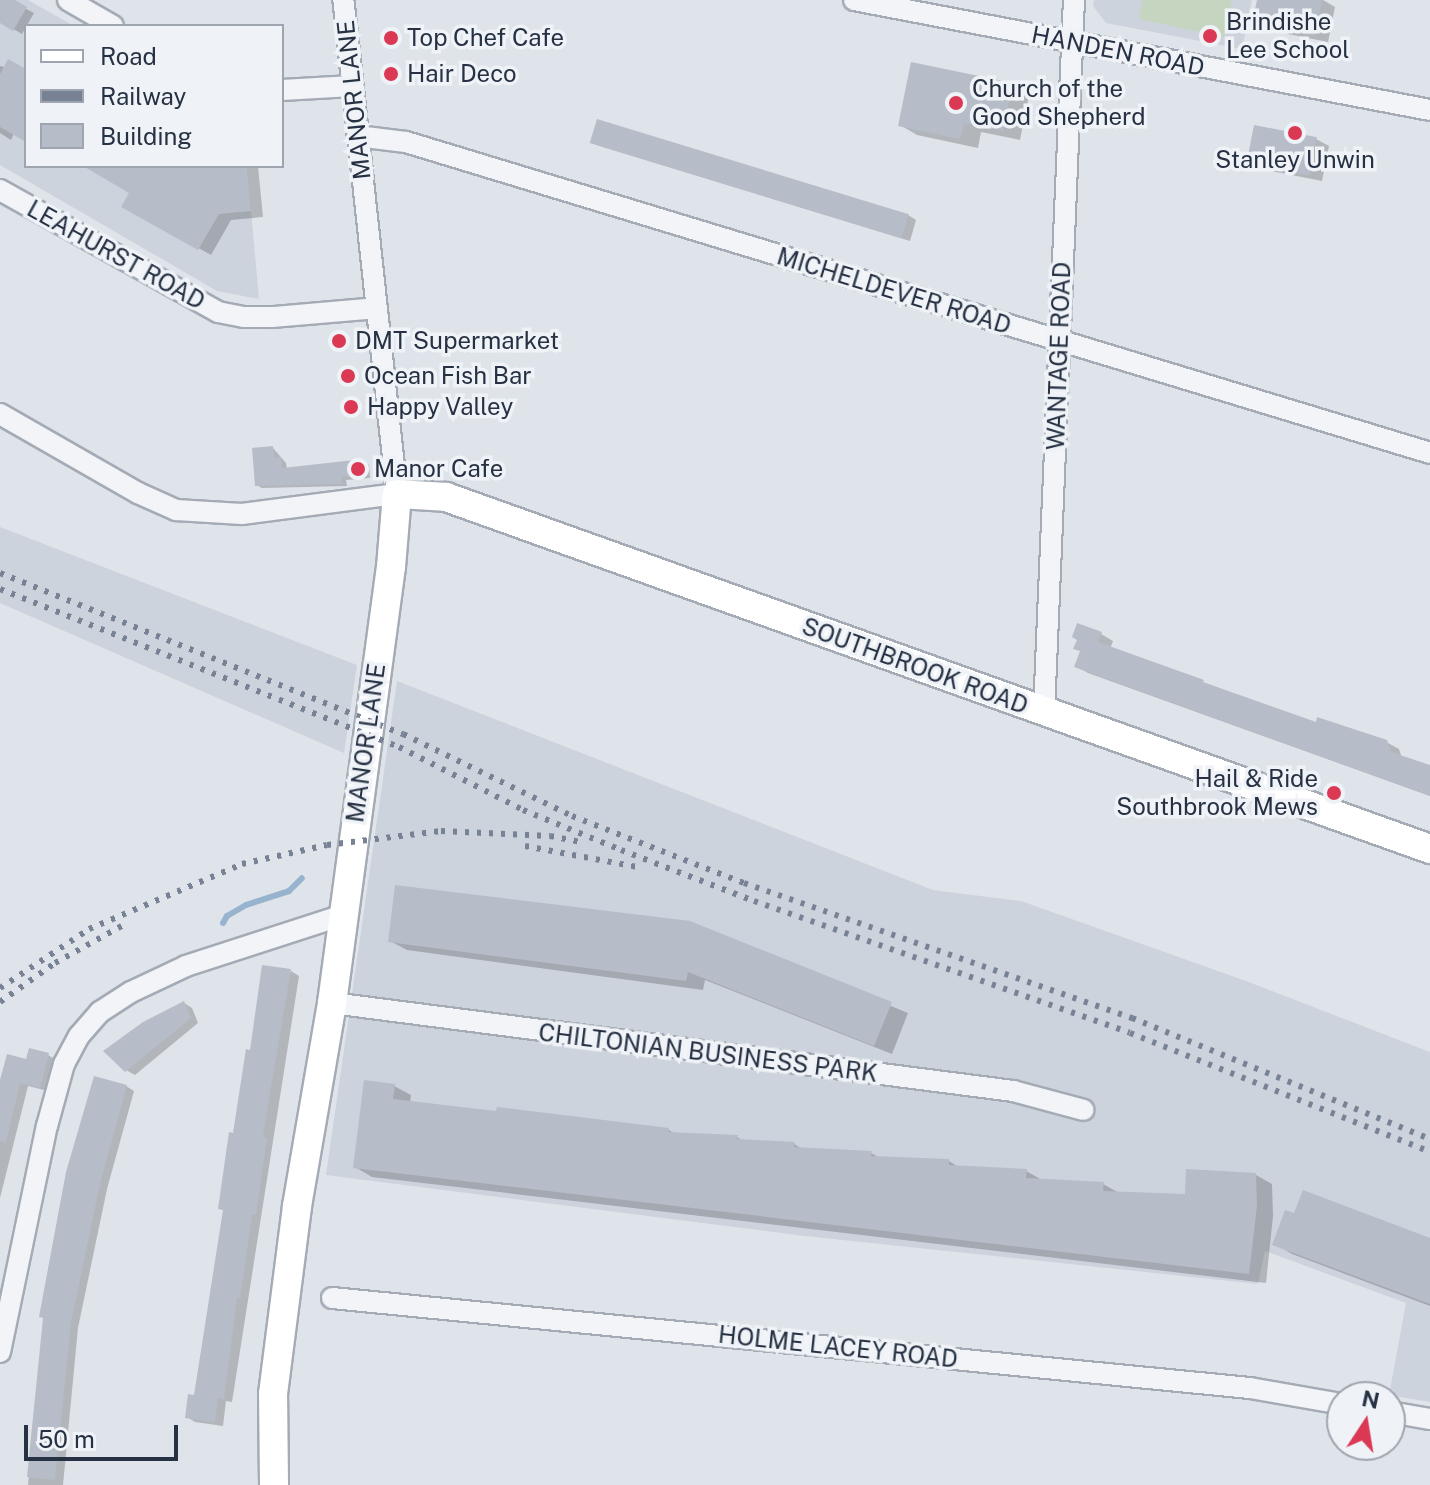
<!DOCTYPE html>
<style>
body{margin:0}
#map{position:relative;width:1430px;height:1485px;overflow:hidden;background:#dfe4ea;font-family:"Public Sans",sans-serif}
div>[style]{position:absolute}
[style*='--x']{left:calc(var(--x)*1px);top:calc(var(--y)*1px);width:calc(var(--w)*1px);rotate:calc(var(--a)*1deg)}
.built>*{inset:0;background:#cdd3dc}
.green>*{inset:0;background:#c5d5bf}
.shadow>*{inset:0;background:#0003}
.stream>*{height:6px;margin:-3px;padding:0 3px;transform-origin:3px;border-radius:3px;background:#97b3ce}
.building>*{inset:0;background:#b6bdc8;transform-origin:0 0}
.roads{filter:drop-shadow(2px 0 #a4abb5) drop-shadow(-2px 0 #a4abb5) drop-shadow(0 2px #a4abb5) drop-shadow(0 -2px #a4abb5)}
.street>*{height:20px;margin:-10px;padding:0 10px;transform-origin:10px;border-radius:10px;background:#f2f4f8}
.secondary>*{height:28px;margin:-14px;padding:0 14px;transform-origin:14px;border-radius:14px;background:#fff}
.rail>*{height:6px;margin-top:-3px;transform-origin:0;background:repeating-linear-gradient(90deg,#778395 0 4px,transparent 0 12px)}
.dots>*{width:22px;height:22px;translate:-50% -50%;box-sizing:border-box;border:4px solid #eff3f7;border-radius:50%}
span{translate:-50% -50%;white-space:nowrap;text-align:center;line-height:1.15;-webkit-text-stroke:7px #eff3f7;paint-order:stroke}
.poi-label{font-size:24px;color:#263143}
.left{translate:0 -50%;text-align:left}
.right{translate:-100% -50%;text-align:right}
.street-label{font-size:24px;color:#263143}
.legend{position:absolute;left:24px;top:24px;width:260px;height:144px;box-sizing:border-box;background:#eff3f7;border:2px solid #9fa5af;margin:0;padding:10px 14px;list-style:none;font-size:24px;color:#263143}
.legend li{display:flex;align-items:center;gap:16px;height:40px}
.legend b{width:40px;border:2px solid #9fa5af}
.north{position:absolute;left:1326px;top:1381px;width:80px;height:80px;box-sizing:border-box;background:#eff3f7;border:2px solid #9fa5af;border-radius:50%;rotate:12deg;font-size:22px;font-weight:700;line-height:32px;text-align:center;color:#263143}
.north::after{content:'';display:block;margin:auto;width:28px;height:36px;background:#db3854;clip-path:polygon(50% 0,100% 100%,50% 72%,0 100%)}
.scale{position:absolute;left:24px;top:1425px;width:154px;height:36px;box-sizing:border-box;border:4px solid #263143;border-top:0;padding-left:10px;font-size:24px;line-height:28px;white-space:nowrap;color:#263143;-webkit-text-stroke:6px #eff3f7;paint-order:stroke}
</style>
<div id="map">
<div class="built">
<i style="clip-path:polygon(0 0,28px 0,74px 26px,26px 26px,26px 166px,247px 166px,259px 299px,217px 291px,0 165px)"></i>
<i style="clip-path:polygon(1094px 0,1252px 0,1242px 49px,1106px 23px,1093px 6px)"></i>
<i style="clip-path:polygon(0 527px,357px 665px,344px 753px,0 603px)"></i>
<i style="clip-path:polygon(397px 681px,933px 890px,1021px 901px,1246px 981px,1430px 1052px,1430px 1402px,1389px 1395px,1406px 1303px,1265px 1251px,1258px 1284px,805px 1236px,326px 1175px)"></i>
</div>
<div class="green">
<i style="clip-path:polygon(1143px 0,1232px 0,1224px 37px,1139px 19px)"></i>
</div>
<div class="shadow">
<i style="clip-path:polygon(0 0,9px 0,34px 13px,22px 34px,0 21px)"></i>
<i style="clip-path:polygon(1259px 0,1323px 0,1335px 7px,1328px 42px,1267px 30px,1255px 23px)"></i>
<i style="clip-path:polygon(0 66px,26px 72px,26px 140px,14px 133px,11px 140px,0 133px)"></i>
<i style="clip-path:polygon(1012px 85px,1029px 95px,1020px 140px,981px 132px,978px 148px,917px 135px,900px 125px)"></i>
<i style="clip-path:polygon(598px 121px,908px 215px,916px 220px,910px 241px,600px 146px,592px 142px)"></i>
<i style="clip-path:polygon(1316px 139px,1329px 146px,1322px 181px,1261px 169px,1249px 162px)"></i>
<i style="clip-path:polygon(86px 166px,258px 166px,263px 217px,231px 220px,211px 255px,124px 206px,132px 192px)"></i>
<i style="clip-path:polygon(273px 448px,286px 463px,287px 470px,363px 461px,369px 465px,370px 478px,346px 480px,347px 486px,262px 488px,256px 485px)"></i>
<i style="clip-path:polygon(1101px 634px,1113px 641px,1110px 649px,1317px 725px,1386px 742px,1399px 749px,1402px 758px,1430px 767px,1430px 796px,1088px 673px,1076px 666px)"></i>
<i style="clip-path:polygon(689px 923px,908px 1013px,892px 1054px,705px 980px,703px 990px,407px 950px,390px 941px)"></i>
<i style="clip-path:polygon(291px 971px,299px 976px,232px 1402px,226px 1401px,223px 1426px,195px 1422px,187px 1417px,196px 1397px,225px 1211px,220px 1208px,252px 1052px)"></i>
<i style="clip-path:polygon(184px 1003px,192px 1008px,198px 1023px,135px 1075px,126px 1070px)"></i>
<i style="clip-path:polygon(48px 1055px,56px 1060px,48px 1091px,28px 1086px,0 1198px,0 1088px,28px 1062px)"></i>
<i style="clip-path:polygon(126px 1086px,134px 1091px,107px 1189px,78px 1328px,63px 1485px,28px 1485px,44px 1318px)"></i>
<i style="clip-path:polygon(394px 1086px,411px 1095px,410px 1103px,669px 1130px,675px 1134px,737px 1137px,745px 1142px,794px 1144px,804px 1150px,871px 1153px,882px 1159px,949px 1161px,960px 1168px,1026px 1171px,1044px 1181px,1103px 1184px,1121px 1194px,1187px 1197px,1256px 1175px,1272px 1184px,1273px 1216px,1266px 1283px,372px 1177px,355px 1167px)"></i>
<i style="clip-path:polygon(1430px 1240px,1430px 1306px,1292px 1254px,1275px 1244px)"></i>
</div>
<div class="stream">
<i style="--x:223;--y:923;--w:8;--a:-60"></i>
<i style="--x:227;--y:916;--w:22;--a:-30"></i>
<i style="--x:246;--y:905;--w:45;--a:-18"></i>
<i style="--x:289;--y:891;--w:18;--a:-45"></i>
</div>
<div class="building">
<i style="clip-path:polygon(0 0,15px 0,27px 7px,13px 31px,0 23px)"></i>
<i style="clip-path:polygon(1257px 0,1322px 0,1315px 36px,1252px 24px)"></i>
<i style="clip-path:polygon(8px 59px,26px 69px,26px 142px,0 127px,0 74px)"></i>
<i style="clip-path:polygon(911px 62px,1013px 83px,1003px 131px,964px 123px,960px 139px,898px 126px)"></i>
<i style="left:597px;top:119px;width:326px;height:25px;rotate:17deg"></i>
<i style="left:1254px;top:125px;width:64px;height:39px;rotate:11deg"></i>
<i style="clip-path:polygon(83px 166px,247px 166px,251px 211px,219px 214px,198px 250px,121px 207px,129px 193px)"></i>
<i style="clip-path:polygon(273px 446px,274px 458px,281px 457px,282px 468px,364px 459px,365px 475px,341px 477px,342px 484px,255px 486px,252px 448px)"></i>
<i style="clip-path:polygon(1077px 623px,1102px 632px,1098px 642px,1204px 680px,1203px 682px,1316px 722px,1317px 717px,1387px 740px,1391px 752px,1430px 765px,1430px 796px,1074px 667px,1080px 651px,1073px 649px,1077px 640px,1072px 637px)"></i>
<i style="clip-path:polygon(395px 885px,690px 921px,892px 1002px,874px 1046px,688px 972px,686px 981px,388px 942px)"></i>
<i style="clip-path:polygon(262px 965px,291px 969px,266px 1117px,263px 1137px,267px 1138px,256px 1215px,252px 1215px,240px 1298px,237px 1298px,224px 1399px,218px 1398px,215px 1422px,185px 1418px,188px 1394px,194px 1395px,223px 1210px,218px 1209px,229px 1132px,233px 1133px,246px 1049px,250px 1050px)"></i>
<i style="clip-path:polygon(184px 1001px,191px 1018px,125px 1072px,103px 1051px,143px 1022px)"></i>
<i style="clip-path:polygon(29px 1048px,49px 1053px,40px 1088px,20px 1083px,6px 1142px,0 1141px,0 1080px,7px 1054px,26px 1059px)"></i>
<i style="clip-path:polygon(94px 1076px,127px 1085px,100px 1184px,71px 1323px,55px 1480px,27px 1477px,43px 1318px,39px 1317px,66px 1172px)"></i>
<i style="clip-path:polygon(364px 1080px,395px 1084px,393px 1099px,496px 1111px,497px 1107px,669px 1128px,669px 1132px,738px 1135px,737px 1139px,795px 1142px,794px 1147px,872px 1151px,871px 1156px,949px 1159px,949px 1165px,1027px 1169px,1026px 1178px,1104px 1182px,1103px 1191px,1185px 1194px,1186px 1169px,1256px 1173px,1257px 1206px,1249px 1274px,353px 1168px)"></i>
<i style="clip-path:polygon(1303px 1190px,1430px 1238px,1430px 1304px,1272px 1245px,1285px 1210px,1294px 1213px)"></i>
</div>
<div class="roads">
<div class="street">
<i style="--x:68;--y:0;--w:52;--a:30"></i>
<i style="--x:854;--y:0;--w:586;--a:10.81"></i>
<i style="--x:282;--y:90;--w:70;--a:-3.3"></i>
<i style="--x:357;--y:136;--w:49;--a:7"></i>
<i style="--x:406;--y:142;--w:1070;--a:16.89"></i>
<i style="--x:0;--y:190;--w:250;--a:29.2"></i>
<i style="--x:218;--y:312;--w:26;--a:11"></i>
<i style="--x:244;--y:317;--w:29;--a:0"></i>
<i style="--x:273;--y:317;--w:104;--a:-4.9"></i>
<i style="--x:0;--y:414;--w:159;--a:29.8"></i>
<i style="--x:138;--y:493;--w:42;--a:24.1"></i>
<i style="--x:176;--y:510;--w:66;--a:3.5"></i>
<i style="--x:242;--y:514;--w:156;--a:-7.4"></i>
<i style="--x:397;--y:494;--w:497;--a:-96.2"></i>
<i style="--x:1044;--y:712;--w:713;--a:-87.59"></i>
<i style="--x:332;--y:1003;--w:687;--a:7.36"></i>
<i style="--x:1013;--y:1091;--w:73;--a:15"></i>
<i style="--x:332;--y:1298;--w:922;--a:5.6"></i>
<i style="--x:1250;--y:1388;--w:93;--a:9.9"></i>
<i style="--x:0;--y:1352;--w:231;--a:-78.3"></i>
<i style="--x:47;--y:1126;--w:64;--a:-74.7"></i>
<i style="--x:64;--y:1064;--w:32;--a:-62"></i>
<i style="--x:79;--y:1036;--w:32;--a:-49"></i>
<i style="--x:100;--y:1012;--w:37;--a:-33"></i>
<i style="--x:131;--y:992;--w:61;--a:-25.3"></i>
<i style="--x:186;--y:966;--w:165;--a:-18"></i>
<i style="--x:1390;--y:1412;--w:41;--a:9.9"></i>
</div>
<div class="secondary">
<i style="--x:274;--y:1485;--w:91;--a:-90.6"></i>
<i style="--x:273;--y:1394;--w:190;--a:-82.7"></i>
<i style="--x:297;--y:1206;--w:206;--a:-80.2"></i>
<i style="--x:332;--y:1003;--w:440;--a:-82.3"></i>
<i style="--x:391;--y:567;--w:73;--a:-85.3"></i>
<i style="--x:397;--y:494;--w:49;--a:3.5"></i>
<i style="--x:446;--y:497;--w:1045;--a:19.68"></i>
</div>
</div>
<div class="rail">
<i style="--x:0;--y:573;--w:434;--a:21.8"></i>
<i style="--x:403;--y:734;--w:188;--a:25.9"></i>
<i style="--x:572;--y:816;--w:185;--a:21.3"></i>
<i style="--x:744;--y:883;--w:411;--a:19.2"></i>
<i style="--x:1132;--y:1018;--w:322;--a:22.1"></i>
<i style="--x:0;--y:589;--w:429;--a:21.6"></i>
<i style="--x:399;--y:747;--w:139;--a:26.9"></i>
<i style="--x:523;--y:810;--w:106;--a:22.2"></i>
<i style="--x:621;--y:850;--w:142;--a:21"></i>
<i style="--x:754;--y:901;--w:398;--a:19.3"></i>
<i style="--x:1130;--y:1033;--w:323;--a:21.6"></i>
<i style="--x:525;--y:846;--w:119;--a:10.6"></i>
<i style="--x:0;--y:988;--w:107;--a:-33.5"></i>
<i style="--x:89;--y:929;--w:166;--a:-23"></i>
<i style="--x:242;--y:864;--w:87;--a:-12.6"></i>
<i style="--x:327;--y:845;--w:115;--a:-7"></i>
<i style="--x:441;--y:831;--w:109;--a:2.6"></i>
<i style="--x:550;--y:836;--w:32;--a:11"></i>
<i style="--x:0;--y:1002;--w:67;--a:-35.3"></i>
<i style="--x:55;--y:963;--w:80;--a:-29.1"></i>
</div>
<div class="dots">
<i style="left:1210px;top:36px;background:#db3854"></i>
<i style="left:391px;top:38px;background:#db3854"></i>
<i style="left:391px;top:74px;background:#db3854"></i>
<i style="left:956px;top:103px;background:#db3854"></i>
<i style="left:1295px;top:133px;background:#db3854"></i>
<i style="left:339px;top:341px;background:#db3854"></i>
<i style="left:348px;top:376px;background:#db3854"></i>
<i style="left:351px;top:407px;background:#db3854"></i>
<i style="left:358px;top:469px;background:#db3854"></i>
<i style="left:1334px;top:793px;background:#db3854"></i>
</div>
<div class="poi-label">
<span class="left" style="left:1226px;top:36px">Brindishe<br>Lee School</span>
<span class="left" style="left:407px;top:38px">Top Chef Cafe</span>
<span class="left" style="left:407px;top:74px">Hair Deco</span>
<span class="left" style="left:972px;top:103px">Church of the<br>Good Shepherd</span>
<span style="left:1295px;top:160px">Stanley Unwin</span>
<span class="left" style="left:355px;top:341px">DMT Supermarket</span>
<span class="left" style="left:364px;top:376px">Ocean Fish Bar</span>
<span class="left" style="left:367px;top:407px">Happy Valley</span>
<span class="left" style="left:374px;top:469px">Manor Cafe</span>
<span class="right" style="left:1318px;top:793px">Hail &amp; Ride<br>Southbrook Mews</span>
</div>
<div class="street-label">
<span style="left:1118px;top:51px;rotate:11deg">HANDEN ROAD</span>
<span style="left:354px;top:100px;rotate:-96deg">MANOR LANE</span>
<span style="left:116px;top:255px;rotate:29deg">LEAHURST ROAD</span>
<span style="left:894px;top:291px;rotate:17deg">MICHELDEVER ROAD</span>
<span style="left:1059px;top:356px;rotate:-88deg">WANTAGE ROAD</span>
<span style="left:915px;top:666px;rotate:20deg">SOUTHBROOK ROAD</span>
<span style="left:366px;top:743px;rotate:-82deg">MANOR LANE</span>
<span style="left:708px;top:1053px;rotate:7deg">CHILTONIAN BUSINESS PARK</span>
<span style="left:838px;top:1347px;rotate:6deg">HOLME LACEY ROAD</span>
</div>
<ul class="legend">
<li><b style="height:10px;background:#fff"></b>Road</li>
<li><b style="height:10px;background:#778395"></b>Railway</li>
<li><b style="height:22px;background:#b6bdc8"></b>Building</li>
</ul>
<div class="north">N</div>
<div class="scale">50 m</div>
</div>
